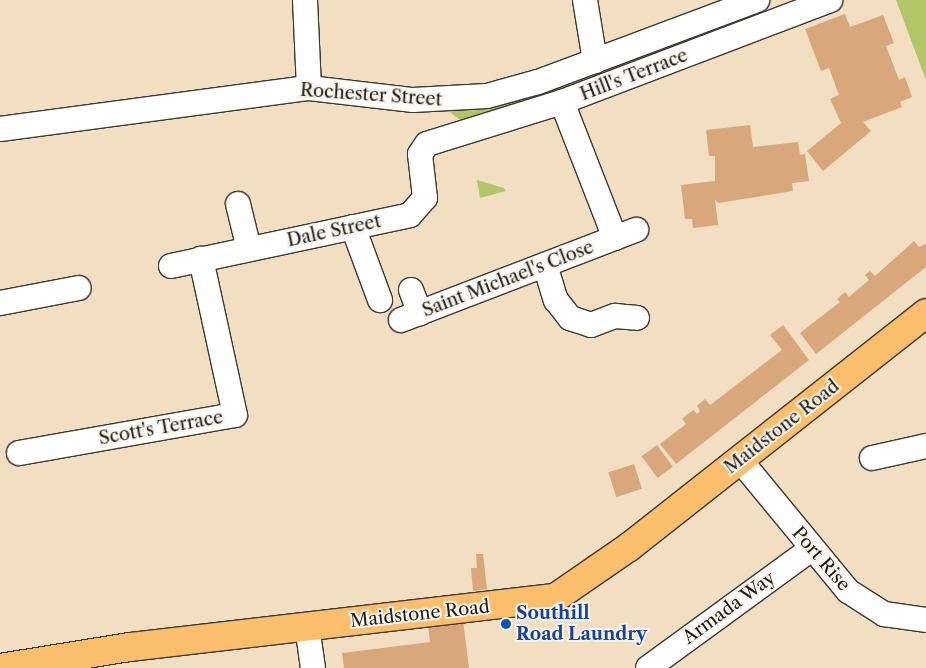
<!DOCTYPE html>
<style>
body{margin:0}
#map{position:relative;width:926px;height:668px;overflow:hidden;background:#f2dec1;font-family:"Libre Caslon Text",serif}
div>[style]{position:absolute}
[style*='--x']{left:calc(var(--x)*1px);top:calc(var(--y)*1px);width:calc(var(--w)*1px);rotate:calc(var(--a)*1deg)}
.green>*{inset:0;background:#b2c569}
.building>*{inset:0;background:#d8a77c;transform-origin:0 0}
.roads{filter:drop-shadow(1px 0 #3c3935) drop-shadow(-1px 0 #3c3935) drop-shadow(0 1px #3c3935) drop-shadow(0 -1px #3c3935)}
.minor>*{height:24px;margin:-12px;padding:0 12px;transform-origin:12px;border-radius:12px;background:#fff}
.major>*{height:28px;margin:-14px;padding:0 14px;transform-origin:14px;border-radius:14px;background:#fabe6d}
.dots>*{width:14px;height:14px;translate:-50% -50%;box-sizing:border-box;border:2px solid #f7f3e8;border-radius:50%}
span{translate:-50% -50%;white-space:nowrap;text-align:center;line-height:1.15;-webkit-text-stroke:4px #f7f3e8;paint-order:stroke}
.street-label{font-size:18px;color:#1c1c1c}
.transit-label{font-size:18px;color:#164399;font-weight:700}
.left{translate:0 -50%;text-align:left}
</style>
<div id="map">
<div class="green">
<i style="clip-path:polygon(896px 0,926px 0,926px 80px)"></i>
<i style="clip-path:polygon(746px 14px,750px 21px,464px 123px,446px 109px)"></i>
<i style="clip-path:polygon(477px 180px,504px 188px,506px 191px,480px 198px)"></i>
</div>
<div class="building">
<i style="clip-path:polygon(845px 14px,850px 27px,883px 15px,894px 43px,886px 46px,899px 80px,905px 77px,912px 97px,900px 102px,902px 107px,863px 122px,871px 131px,823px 171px,807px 151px,841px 123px,830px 99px,839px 95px,829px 68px,821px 71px,805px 29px)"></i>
<i style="clip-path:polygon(750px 125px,753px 147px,798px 142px,800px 155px,805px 154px,809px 181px,792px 183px,793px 191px,718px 203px,715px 199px,718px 225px,693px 228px,692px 219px,685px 219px,681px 185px,715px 181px,715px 156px,709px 156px,706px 130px)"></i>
<i style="clip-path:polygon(914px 241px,919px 247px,926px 244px,926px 267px,816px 354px,800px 333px,840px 302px,837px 299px,845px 292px,849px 297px,869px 280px,865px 275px,870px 271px,875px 276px)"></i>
<i style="clip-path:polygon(783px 325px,809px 360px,676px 464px,660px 444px,686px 424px,682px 419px,693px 410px,697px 414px,700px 411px,697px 406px,705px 399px,710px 405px,782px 350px,770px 335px)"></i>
<i style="left:657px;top:445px;width:27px;height:19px;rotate:54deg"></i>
<i style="left:634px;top:464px;width:26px;height:27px;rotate:72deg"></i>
<i style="clip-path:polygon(476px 554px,483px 554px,487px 589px,473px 591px,471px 568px,477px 568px)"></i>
<i style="clip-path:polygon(463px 621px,469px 668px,344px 668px,342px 653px,430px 642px,428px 625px)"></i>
</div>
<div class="roads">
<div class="minor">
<i style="--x:305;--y:0;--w:88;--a:87.4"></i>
<i style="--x:585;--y:0;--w:62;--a:80.7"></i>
<i style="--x:562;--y:102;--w:146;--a:68.7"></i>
<i style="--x:0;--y:129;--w:312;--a:-7.6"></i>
<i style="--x:309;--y:88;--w:105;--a:6.6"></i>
<i style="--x:413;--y:100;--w:74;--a:-3.1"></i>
<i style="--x:487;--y:96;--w:53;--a:-15.4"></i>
<i style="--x:538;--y:82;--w:234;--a:-20.5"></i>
<i style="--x:238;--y:204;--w:46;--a:76.3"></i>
<i style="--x:353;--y:227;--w:78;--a:69.7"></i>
<i style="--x:545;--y:265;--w:37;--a:73"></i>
<i style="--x:556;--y:300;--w:23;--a:52"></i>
<i style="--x:570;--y:318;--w:22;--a:18"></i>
<i style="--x:591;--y:325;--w:26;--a:-21"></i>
<i style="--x:615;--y:316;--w:22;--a:5"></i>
<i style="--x:171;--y:266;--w:244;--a:-12"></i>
<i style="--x:410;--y:215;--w:23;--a:-49"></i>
<i style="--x:425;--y:198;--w:44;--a:-96.5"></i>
<i style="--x:420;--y:154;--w:12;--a:-55"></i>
<i style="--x:427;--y:144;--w:141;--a:-17.3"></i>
<i style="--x:562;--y:102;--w:287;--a:-20.8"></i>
<i style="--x:411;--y:290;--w:25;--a:69"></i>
<i style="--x:0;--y:303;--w:80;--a:-10.8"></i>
<i style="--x:401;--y:320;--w:252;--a:-21"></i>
<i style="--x:19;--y:453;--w:219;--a:-10"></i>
<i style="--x:235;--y:415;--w:160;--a:-102.3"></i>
<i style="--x:872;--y:458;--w:55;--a:-12.5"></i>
<i style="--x:740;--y:460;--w:170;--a:50.5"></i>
<i style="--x:848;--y:591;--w:43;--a:32.6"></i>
<i style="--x:884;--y:614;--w:42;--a:8.1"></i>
<i style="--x:307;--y:626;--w:42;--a:81.9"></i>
<i style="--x:648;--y:668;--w:202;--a:-36.1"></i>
</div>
<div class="major">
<i style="--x:0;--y:668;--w:132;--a:-9.2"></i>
<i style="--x:130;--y:647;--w:428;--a:-6.6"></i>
<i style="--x:555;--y:598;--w:90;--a:-34.6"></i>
<i style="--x:629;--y:547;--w:378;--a:-38.2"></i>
</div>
</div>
<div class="dots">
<i style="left:506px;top:624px;background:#1a4fb4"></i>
</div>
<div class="street-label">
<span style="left:634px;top:75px;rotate:-21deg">Hill's Terrace</span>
<span style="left:371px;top:95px;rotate:4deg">Rochester Street</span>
<span style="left:334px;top:231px;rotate:-12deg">Dale Street</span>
<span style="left:508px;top:279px;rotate:-21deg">Saint Michael's Close</span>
<span style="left:782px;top:427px;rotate:-38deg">Maidstone Road</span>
<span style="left:161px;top:428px;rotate:-10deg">Scott's Terrace</span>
<span style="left:821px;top:559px;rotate:49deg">Port Rise</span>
<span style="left:729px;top:608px;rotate:-36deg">Armada Way</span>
<span style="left:420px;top:614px;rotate:-6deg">Maidstone Road</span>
</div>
<div class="transit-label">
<span class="left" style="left:516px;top:624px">Southill<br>Road Laundry</span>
</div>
</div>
